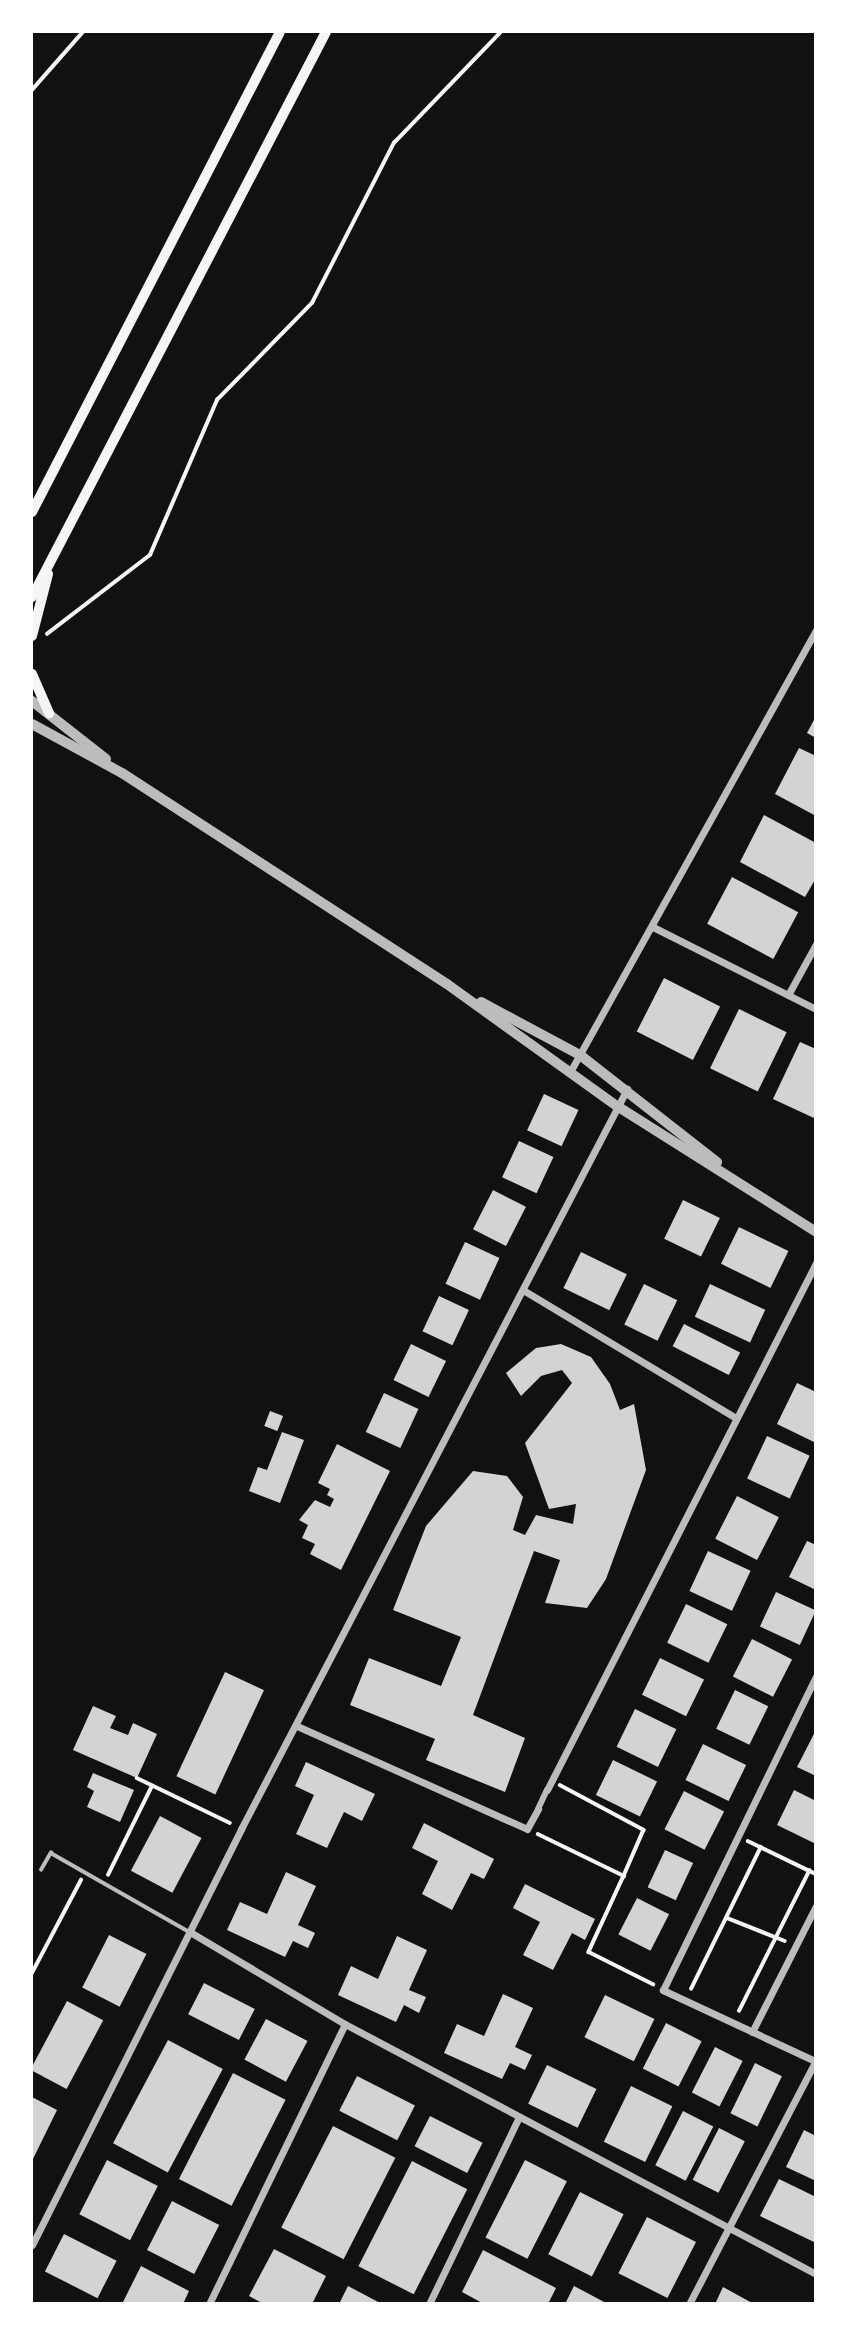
<!DOCTYPE html>
<style>
body{margin:0}
#map{position:relative;width:847px;height:2335px;overflow:hidden;background:#111;font-family:"Roboto Condensed",sans-serif}
div>[style]{position:absolute}
[style*='--x']{left:calc(var(--x)*1px);top:calc(var(--y)*1px);width:calc(var(--w)*1px);rotate:calc(var(--a)*1deg)}
.building>*{inset:0;background:#d3d3d3;transform-origin:0 0}
.path>*{height:3.5px;margin:-1.75px;padding:0 1.75px;transform-origin:1.75px;border-radius:1.75px;background:#f5f5f5}
.service>*{height:3.5px;margin:-1.75px;padding:0 1.75px;transform-origin:1.75px;border-radius:1.75px;background:#bcbcbc}
.pedestrian>*{height:6px;margin:-3px;padding:0 3px;transform-origin:3px;border-radius:3px;background:#bcbcbc}
.minor>*{height:7px;margin:-3.5px;padding:0 3.5px;transform-origin:3.5px;border-radius:3.5px;background:#bcbcbc}
.tertiary>*{height:10px;margin:-5px;padding:0 5px;transform-origin:5px;border-radius:5px;background:#bcbcbc}
.secondary>*{height:10px;margin:-5px;padding:0 5px;transform-origin:5px;border-radius:5px;background:#f5f5f5}
span{translate:-50% -50%;white-space:nowrap;text-align:center;line-height:1.15;-webkit-text-stroke:7px #fff;paint-order:stroke}
.frame{position:absolute;inset:0;border:33px solid #fff;pointer-events:none}
</style>
<div id="map">
<div class="building">
<i style="clip-path:polygon(816px 716px,816px 738px,807px 733px)"></i>
<i style="clip-path:polygon(799px 748px,816px 756px,816px 816px,775px 794px)"></i>
<i style="clip-path:polygon(764px 815px,816px 843px,816px 878px,805px 897px,740px 862px)"></i>
<i style="left:732px;top:877px;width:75px;height:53px;rotate:28deg"></i>
<i style="left:664px;top:978px;width:63px;height:60px;rotate:27deg"></i>
<i style="left:739px;top:1009px;width:53px;height:66px;rotate:26deg"></i>
<i style="clip-path:polygon(800px 1042px,816px 1049px,816px 1119px,773px 1099px)"></i>
<i style="left:544px;top:1094px;width:38px;height:40px;rotate:25deg"></i>
<i style="left:519px;top:1141px;width:38px;height:40px;rotate:25deg"></i>
<i style="left:493px;top:1190px;width:37px;height:44px;rotate:27deg"></i>
<i style="left:683px;top:1200px;width:41px;height:43px;rotate:26deg"></i>
<i style="left:739px;top:1227px;width:55px;height:41px;rotate:26deg"></i>
<i style="left:465px;top:1242px;width:38px;height:46px;rotate:25deg"></i>
<i style="left:581px;top:1252px;width:51px;height:40px;rotate:26deg"></i>
<i style="left:644px;top:1284px;width:37px;height:45px;rotate:26deg"></i>
<i style="left:710px;top:1284px;width:61px;height:36px;rotate:25deg"></i>
<i style="left:439px;top:1296px;width:33px;height:39px;rotate:25deg"></i>
<i style="left:684px;top:1324px;width:63px;height:25px;rotate:27deg"></i>
<i style="left:411px;top:1344px;width:39px;height:40px;rotate:26deg"></i>
<i style="clip-path:polygon(561px 1344px,591px 1357px,610px 1384px,620px 1410px,634px 1404px,646px 1470px,606px 1579px,587px 1608px,545px 1603px,560px 1560px,534px 1551px,473px 1715px,525px 1738px,505px 1792px,426px 1760px,435px 1739px,350px 1705px,369px 1658px,441px 1686px,461px 1637px,393px 1610px,426px 1526px,473px 1471px,507px 1476px,523px 1497px,513px 1530px,525px 1535px,536px 1515px,573px 1524px,576px 1504px,549px 1509px,525px 1443px,572px 1383px,562px 1370px,541px 1376px,521px 1396px,506px 1373px,536px 1348px)"></i>
<i style="clip-path:polygon(797px 1383px,816px 1392px,816px 1443px,777px 1424px)"></i>
<i style="left:384px;top:1393px;width:38px;height:43px;rotate:25deg"></i>
<i style="left:270px;top:1411px;width:14px;height:16px;rotate:21deg"></i>
<i style="clip-path:polygon(282px 1432px,304px 1440px,280px 1503px,249px 1491px,258px 1467px,267px 1470px)"></i>
<i style="left:767px;top:1436px;width:47px;height:47px;rotate:25deg"></i>
<i style="clip-path:polygon(337px 1444px,390px 1471px,341px 1570px,310px 1554px,315px 1544px,302px 1538px,308px 1525px,299px 1520px,315px 1500px,330px 1507px,334px 1499px,327px 1495px,330px 1489px,318px 1483px)"></i>
<i style="left:737px;top:1496px;width:47px;height:48px;rotate:27deg"></i>
<i style="clip-path:polygon(807px 1541px,816px 1545px,816px 1590px,789px 1577px)"></i>
<i style="left:708px;top:1551px;width:47px;height:44px;rotate:25deg"></i>
<i style="left:776px;top:1592px;width:44px;height:38px;rotate:25deg"></i>
<i style="left:686px;top:1604px;width:46px;height:43px;rotate:26deg"></i>
<i style="left:752px;top:1639px;width:45px;height:42px;rotate:27deg"></i>
<i style="left:660px;top:1658px;width:49px;height:41px;rotate:26deg"></i>
<i style="left:225px;top:1672px;width:43px;height:115px;rotate:25deg"></i>
<i style="left:735px;top:1690px;width:37px;height:43px;rotate:26deg"></i>
<i style="clip-path:polygon(93px 1706px,116px 1716px,110px 1728px,128px 1735px,133px 1723px,157px 1734px,137px 1778px,73px 1750px)"></i>
<i style="left:635px;top:1709px;width:46px;height:42px;rotate:26deg"></i>
<i style="clip-path:polygon(816px 1730px,816px 1776px,797px 1767px)"></i>
<i style="left:703px;top:1744px;width:48px;height:40px;rotate:26deg"></i>
<i style="left:613px;top:1760px;width:49px;height:39px;rotate:26deg"></i>
<i style="clip-path:polygon(306px 1762px,375px 1794px,362px 1821px,344px 1812px,327px 1848px,296px 1834px,314px 1795px,295px 1786px)"></i>
<i style="clip-path:polygon(93px 1773px,134px 1790px,120px 1822px,87px 1807px,94px 1791px,87px 1787px)"></i>
<i style="clip-path:polygon(794px 1790px,816px 1801px,816px 1844px,777px 1825px)"></i>
<i style="left:684px;top:1791px;width:45px;height:43px;rotate:27deg"></i>
<i style="left:160px;top:1816px;width:47px;height:62px;rotate:28deg"></i>
<i style="clip-path:polygon(424px 1823px,494px 1859px,484px 1879px,471px 1873px,452px 1910px,422px 1894px,438px 1861px,412px 1848px)"></i>
<i style="left:665px;top:1850px;width:31px;height:41px;rotate:25deg"></i>
<i style="clip-path:polygon(286px 1872px,316px 1886px,298px 1925px,315px 1933px,308px 1948px,293px 1941px,285px 1957px,227px 1930px,240px 1902px,267px 1914px)"></i>
<i style="clip-path:polygon(525px 1884px,595px 1919px,585px 1940px,572px 1933px,553px 1970px,523px 1955px,540px 1922px,513px 1908px)"></i>
<i style="left:637px;top:1898px;width:36px;height:41px;rotate:27deg"></i>
<i style="left:109px;top:1935px;width:42px;height:59px;rotate:27deg"></i>
<i style="clip-path:polygon(397px 1936px,427px 1950px,409px 1990px,426px 1997px,419px 2013px,404px 2005px,396px 2022px,338px 1995px,351px 1966px,378px 1979px)"></i>
<i style="left:204px;top:1983px;width:57px;height:35px;rotate:27deg"></i>
<i style="clip-path:polygon(503px 1994px,533px 2008px,515px 2047px,532px 2055px,525px 2070px,510px 2063px,502px 2079px,444px 2053px,457px 2024px,484px 2036px)"></i>
<i style="left:605px;top:1995px;width:55px;height:47px;rotate:26deg"></i>
<i style="left:67px;top:2001px;width:41px;height:78px;rotate:28deg"></i>
<i style="left:266px;top:2019px;width:47px;height:46px;rotate:28deg"></i>
<i style="left:666px;top:2023px;width:40px;height:51px;rotate:27deg"></i>
<i style="left:168px;top:2040px;width:62px;height:117px;rotate:28deg"></i>
<i style="left:715px;top:2047px;width:31px;height:51px;rotate:27deg"></i>
<i style="left:755px;top:2063px;width:30px;height:56px;rotate:26deg"></i>
<i style="left:547px;top:2065px;width:55px;height:43px;rotate:26deg"></i>
<i style="left:233px;top:2073px;width:59px;height:119px;rotate:27deg"></i>
<i style="left:357px;top:2076px;width:65px;height:39px;rotate:27deg"></i>
<i style="left:631px;top:2086px;width:46px;height:62px;rotate:26deg"></i>
<i style="clip-path:polygon(32px 2097px,57px 2110px,32px 2161px)"></i>
<i style="left:683px;top:2111px;width:34px;height:61px;rotate:27deg"></i>
<i style="left:430px;top:2116px;width:59px;height:34px;rotate:27deg"></i>
<i style="left:333px;top:2126px;width:70px;height:114px;rotate:27deg"></i>
<i style="left:719px;top:2128px;width:29px;height:58px;rotate:27deg"></i>
<i style="clip-path:polygon(804px 2130px,816px 2136px,816px 2181px,786px 2167px)"></i>
<i style="left:107px;top:2160px;width:57px;height:61px;rotate:27deg"></i>
<i style="left:525px;top:2160px;width:47px;height:87px;rotate:27deg"></i>
<i style="left:412px;top:2161px;width:62px;height:118px;rotate:27deg"></i>
<i style="clip-path:polygon(779px 2179px,816px 2197px,816px 2243px,760px 2216px)"></i>
<i style="left:580px;top:2192px;width:49px;height:70px;rotate:27deg"></i>
<i style="left:172px;top:2201px;width:53px;height:55px;rotate:27deg"></i>
<i style="left:647px;top:2217px;width:55px;height:63px;rotate:27deg"></i>
<i style="left:64px;top:2234px;width:59px;height:42px;rotate:27deg"></i>
<i style="clip-path:polygon(274px 2249px,326px 2276px,312px 2304px,264px 2304px,249px 2296px)"></i>
<i style="clip-path:polygon(483px 2250px,556px 2288px,548px 2304px,484px 2304px,462px 2292px)"></i>
<i style="clip-path:polygon(141px 2266px,189px 2291px,183px 2304px,122px 2304px)"></i>
<i style="clip-path:polygon(348px 2286px,382px 2304px,339px 2304px)"></i>
<i style="clip-path:polygon(574px 2286px,608px 2304px,565px 2304px)"></i>
<i style="clip-path:polygon(723px 2287px,754px 2304px,715px 2304px)"></i>
</div>
<div class="path">
<i style="--x:32;--y:90;--w:77;--a:-48.7"></i>
<i style="--x:47;--y:634;--w:130;--a:-37.5"></i>
<i style="--x:150;--y:555;--w:169;--a:-66.6"></i>
<i style="--x:217;--y:400;--w:136;--a:-45.6"></i>
<i style="--x:312;--y:303;--w:180;--a:-62.9"></i>
<i style="--x:394;--y:143;--w:154;--a:-46.1"></i>
<i style="--x:137;--y:1778;--w:103;--a:25.8"></i>
<i style="--x:560;--y:1785;--w:95;--a:28.2"></i>
<i style="--x:644;--y:1830;--w:50;--a:113.5"></i>
<i style="--x:538;--y:1834;--w:96;--a:26"></i>
<i style="--x:624;--y:1876;--w:84;--a:114.7"></i>
<i style="--x:589;--y:1952;--w:72;--a:26.6"></i>
<i style="--x:748;--y:1841;--w:76;--a:25.9"></i>
<i style="--x:108;--y:1875;--w:99;--a:-63.7"></i>
<i style="--x:727;--y:1918;--w:62;--a:21.6"></i>
<i style="--x:32;--y:1973;--w:105;--a:-62.2"></i>
<i style="--x:691;--y:1989;--w:158;--a:-63.8"></i>
<i style="--x:739;--y:2011;--w:157;--a:-63.4"></i>
</div>
<div class="service">
<i style="--x:41;--y:1870;--w:20;--a:-60"></i>
<i style="--x:51;--y:1853;--w:158;--a:29.7"></i>
</div>
<div class="pedestrian">
<i style="--x:538;--y:1809;--w:21;--a:-65"></i>
</div>
<div class="minor">
<i style="--x:653;--y:927;--w:182;--a:26.7"></i>
<i style="--x:788;--y:995;--w:58;--a:-61.2"></i>
<i style="--x:570;--y:1072;--w:506;--a:-60.9"></i>
<i style="--x:523;--y:1290;--w:249;--a:31"></i>
<i style="--x:297;--y:1726;--w:252;--a:24.1"></i>
<i style="--x:527;--y:1829;--w:23;--a:-61"></i>
<i style="--x:547;--y:1790;--w:592;--a:-62.96"></i>
<i style="--x:190;--y:1932;--w:180;--a:30.7"></i>
<i style="--x:345;--y:2024;--w:533;--a:27.96"></i>
<i style="--x:752;--y:2032;--w:141;--a:-63.1"></i>
<i style="--x:815;--y:2061;--w:168;--a:-155"></i>
<i style="--x:663;--y:1990;--w:349;--a:-64"></i>
<i style="--x:32;--y:2245;--w:466;--a:-63.3"></i>
<i style="--x:241;--y:1829;--w:835;--a:-62.45"></i>
<i style="--x:209;--y:2304;--w:311;--a:-64.1"></i>
<i style="--x:429;--y:2304;--w:208;--a:-64.3"></i>
<i style="--x:689;--y:2304;--w:275;--a:-62.5"></i>
</div>
<div class="tertiary">
<i style="--x:32;--y:701;--w:94;--a:38.1"></i>
<i style="--x:32;--y:724;--w:102;--a:28.6"></i>
<i style="--x:122;--y:773;--w:387;--a:33"></i>
<i style="--x:447;--y:984;--w:209;--a:35.7"></i>
<i style="--x:617;--y:1106;--w:236;--a:32.3"></i>
<i style="--x:481;--y:1002;--w:112;--a:28.2"></i>
<i style="--x:580;--y:1055;--w:174;--a:38"></i>
</div>
<div class="secondary">
<i style="--x:32;--y:512;--w:540;--a:-62.68"></i>
<i style="--x:32;--y:597;--w:637;--a:-62.51"></i>
<i style="--x:32;--y:636;--w:64;--a:-75.5"></i>
<i style="--x:32;--y:674;--w:43;--a:66.4"></i>
</div>
<div class="frame"></div>
</div>
